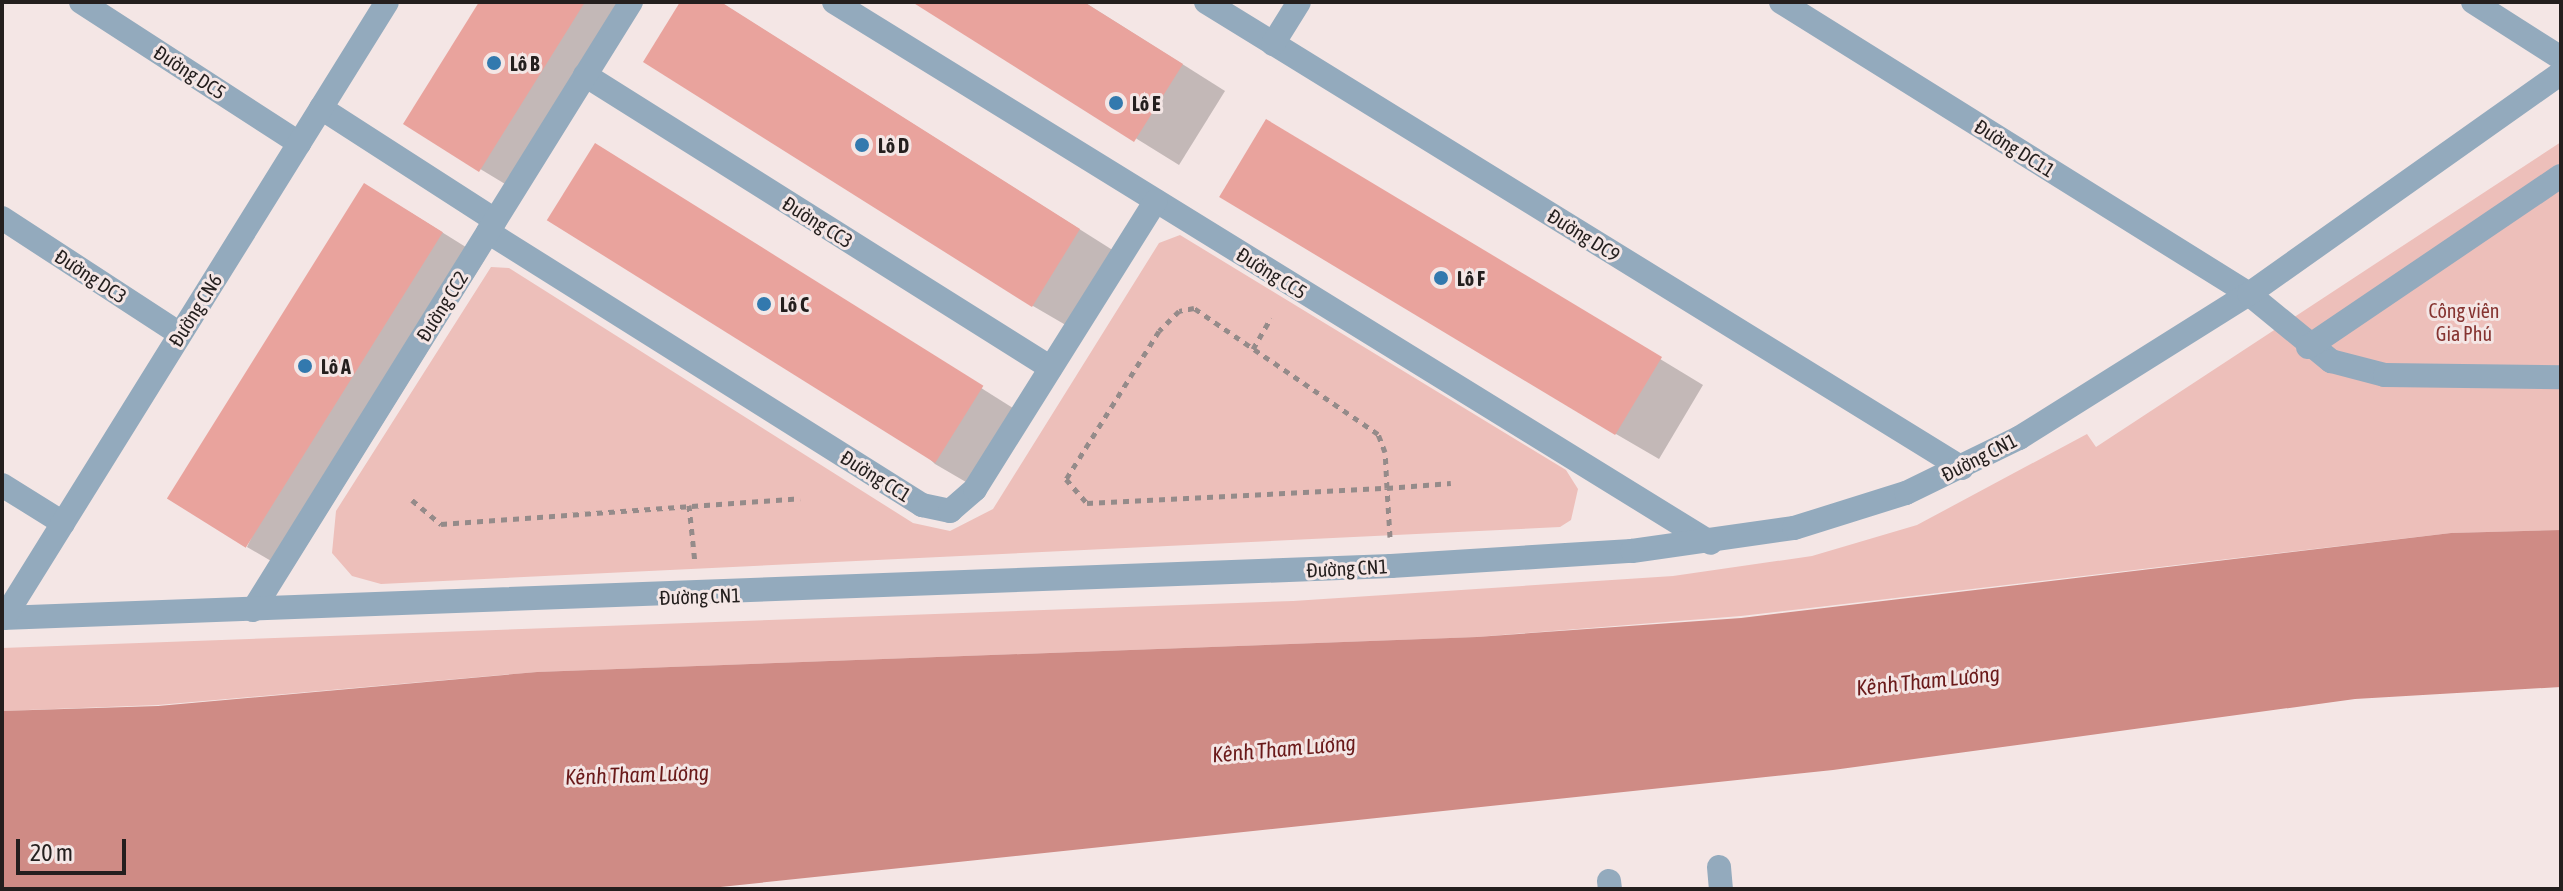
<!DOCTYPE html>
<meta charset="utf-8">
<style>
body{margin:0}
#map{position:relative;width:2563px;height:891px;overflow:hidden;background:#f4e6e5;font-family:"Asap Condensed",sans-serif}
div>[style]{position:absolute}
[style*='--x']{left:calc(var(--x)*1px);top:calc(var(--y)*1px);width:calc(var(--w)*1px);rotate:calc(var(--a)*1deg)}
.green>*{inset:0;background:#edbfba}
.water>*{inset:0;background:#cf8b85}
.shadow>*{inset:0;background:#0003}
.building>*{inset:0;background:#e9a39d;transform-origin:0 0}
.path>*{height:5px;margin-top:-2.5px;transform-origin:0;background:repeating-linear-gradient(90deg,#958b8a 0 6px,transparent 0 12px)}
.minor>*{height:24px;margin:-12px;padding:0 12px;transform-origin:12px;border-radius:12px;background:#93aabd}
.dots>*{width:22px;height:22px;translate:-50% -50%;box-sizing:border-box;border:4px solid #f4e6e5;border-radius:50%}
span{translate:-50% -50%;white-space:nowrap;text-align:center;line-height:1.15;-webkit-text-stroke:6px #f4e6e5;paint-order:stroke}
.poi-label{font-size:20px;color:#241f1e;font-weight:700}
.left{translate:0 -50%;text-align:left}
.street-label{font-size:20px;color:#241f1e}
.park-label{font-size:20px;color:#863431}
.water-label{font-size:22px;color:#6a1a1a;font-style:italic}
.frame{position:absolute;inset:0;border:4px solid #241f1e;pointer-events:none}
.scale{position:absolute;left:16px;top:839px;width:110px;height:36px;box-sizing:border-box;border:4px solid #241f1e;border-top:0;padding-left:10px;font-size:24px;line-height:28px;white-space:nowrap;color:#241f1e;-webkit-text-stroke:6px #f4e6e5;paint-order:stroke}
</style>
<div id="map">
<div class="green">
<i style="clip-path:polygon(2561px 142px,2561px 530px,2451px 533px,1741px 616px,1477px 637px,537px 672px,158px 705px,2px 711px,2px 648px,1293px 601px,1673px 576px,1812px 556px,1917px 525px,2087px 434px,2096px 447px)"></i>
<i style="clip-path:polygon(1180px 235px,1566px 470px,1578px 489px,1571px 520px,1560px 527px,381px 584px,352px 576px,332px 553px,336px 511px,491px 267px,509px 268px,913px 523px,950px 531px,993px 509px,1159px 243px)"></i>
</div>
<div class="water">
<i style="clip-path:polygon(2561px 530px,2561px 687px,2355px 699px,1833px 770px,701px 889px,2px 889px,2px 711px,158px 706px,537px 672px,1477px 637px,1741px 618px,2451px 533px)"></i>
</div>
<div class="shadow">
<i style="clip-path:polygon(481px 2px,643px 2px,523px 195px,406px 124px)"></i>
<i style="clip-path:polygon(682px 2px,720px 2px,1122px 256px,1076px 331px,1033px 306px)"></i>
<i style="clip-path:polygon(916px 2px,1084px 2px,1225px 91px,1179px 165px)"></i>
<i style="clip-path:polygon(596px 145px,1024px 415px,978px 489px,935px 464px)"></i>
<i style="clip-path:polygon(1310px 147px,1703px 385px,1659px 459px,1616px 434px)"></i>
<i style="clip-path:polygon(408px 211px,485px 259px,290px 572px,247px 547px)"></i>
</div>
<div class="building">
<i style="clip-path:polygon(479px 2px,585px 2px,479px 172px,403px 124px)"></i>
<i style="clip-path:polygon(680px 2px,721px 2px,1080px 229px,1032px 307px,643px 62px)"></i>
<i style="clip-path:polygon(912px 2px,1084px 2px,1183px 64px,1134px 142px)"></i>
<i style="left:1266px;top:119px;width:462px;height:91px;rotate:31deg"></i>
<i style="left:595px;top:143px;width:458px;height:91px;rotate:32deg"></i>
<i style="left:364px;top:183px;width:93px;height:372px;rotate:32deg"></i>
</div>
<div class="path">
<i style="--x:1253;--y:349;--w:36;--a:-60"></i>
<i style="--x:412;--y:500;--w:38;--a:40"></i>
<i style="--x:441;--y:524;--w:360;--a:-4.1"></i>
<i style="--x:689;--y:505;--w:58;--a:84.1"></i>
<i style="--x:1390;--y:537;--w:49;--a:-93.5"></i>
<i style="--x:1387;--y:488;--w:36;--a:-93"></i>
<i style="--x:1385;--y:452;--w:19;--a:-111"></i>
<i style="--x:1378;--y:434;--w:223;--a:-145.6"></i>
<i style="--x:1194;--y:308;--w:15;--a:169"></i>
<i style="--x:1179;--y:311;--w:28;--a:135"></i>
<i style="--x:1159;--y:331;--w:175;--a:122.1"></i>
<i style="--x:1066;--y:479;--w:32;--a:49"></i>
<i style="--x:1087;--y:503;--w:300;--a:-2.9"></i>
<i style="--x:1387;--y:488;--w:64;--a:-4.5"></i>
</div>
<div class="minor">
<i style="--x:81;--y:2;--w:260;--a:32.9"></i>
<i style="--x:834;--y:2;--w:1030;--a:31.67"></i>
<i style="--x:1206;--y:2;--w:888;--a:31.65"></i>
<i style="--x:1781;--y:2;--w:552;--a:31.96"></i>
<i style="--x:2249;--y:294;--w:106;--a:39.3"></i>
<i style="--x:2331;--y:361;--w:56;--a:14.5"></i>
<i style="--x:2385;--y:375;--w:176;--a:0.7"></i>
<i style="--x:2473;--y:2;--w:104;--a:32.5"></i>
<i style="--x:1273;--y:44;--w:49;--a:-58.2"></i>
<i style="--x:585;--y:75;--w:550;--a:32.16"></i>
<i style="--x:321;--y:108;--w:207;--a:32.8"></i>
<i style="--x:2;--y:218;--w:212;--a:33.1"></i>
<i style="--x:488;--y:232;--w:513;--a:32.17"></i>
<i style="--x:922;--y:505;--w:29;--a:12"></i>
<i style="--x:950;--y:511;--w:33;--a:-41"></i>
<i style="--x:975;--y:489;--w:340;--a:-57.9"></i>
<i style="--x:2308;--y:347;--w:305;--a:-34.1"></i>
<i style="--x:2;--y:485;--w:72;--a:31.9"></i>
<i style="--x:253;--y:610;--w:716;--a:-58.13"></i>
<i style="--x:2;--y:618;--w:1390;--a:-2.14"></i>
<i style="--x:1391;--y:566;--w:241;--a:-3.6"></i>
<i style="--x:1632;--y:551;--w:164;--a:-8.1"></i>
<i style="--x:1794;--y:528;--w:117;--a:-17.4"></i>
<i style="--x:1906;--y:493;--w:126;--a:-26"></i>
<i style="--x:2019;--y:438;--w:271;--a:-32.1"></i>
<i style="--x:2249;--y:294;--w:382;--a:-35.3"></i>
<i style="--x:4;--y:618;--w:725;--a:-58.13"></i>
<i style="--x:1719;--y:867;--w:22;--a:85"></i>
<i style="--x:1609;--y:881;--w:8;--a:83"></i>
</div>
<div class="dots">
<i style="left:494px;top:63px;background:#3379ae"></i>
<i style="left:1116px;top:103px;background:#3379ae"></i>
<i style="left:862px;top:145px;background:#3379ae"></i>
<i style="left:1441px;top:278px;background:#3379ae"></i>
<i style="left:764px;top:304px;background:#3379ae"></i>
<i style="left:305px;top:366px;background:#3379ae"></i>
</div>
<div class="poi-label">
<span class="left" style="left:510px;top:63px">Lô B</span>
<span class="left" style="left:1132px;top:103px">Lô E</span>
<span class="left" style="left:878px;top:145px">Lô D</span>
<span class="left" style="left:1457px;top:278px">Lô F</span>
<span class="left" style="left:780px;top:304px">Lô C</span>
<span class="left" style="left:321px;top:366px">Lô A</span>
</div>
<div class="street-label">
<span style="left:190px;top:72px;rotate:33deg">Đường DC5</span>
<span style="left:2015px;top:148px;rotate:32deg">Đường DC11</span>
<span style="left:818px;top:222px;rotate:32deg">Đường CC3</span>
<span style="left:1584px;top:235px;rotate:32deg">Đường DC9</span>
<span style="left:1272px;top:273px;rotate:32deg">Đường CC5</span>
<span style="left:91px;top:276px;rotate:33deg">Đường DC3</span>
<span style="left:442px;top:306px;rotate:-58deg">Đường CC2</span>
<span style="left:195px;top:310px;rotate:-58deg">Đường CN6</span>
<span style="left:1979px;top:457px;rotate:-27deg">Đường CN1</span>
<span style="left:876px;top:476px;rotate:32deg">Đường CC1</span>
<span style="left:1347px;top:568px;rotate:-3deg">Đường CN1</span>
<span style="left:700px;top:596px;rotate:-2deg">Đường CN1</span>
</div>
<div class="park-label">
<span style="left:2464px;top:322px">Công viên<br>Gia Phú</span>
</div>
<div class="water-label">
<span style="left:1928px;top:681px;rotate:-6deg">Kênh Tham Lương</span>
<span style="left:1284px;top:749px;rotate:-5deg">Kênh Tham Lương</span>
<span style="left:637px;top:775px;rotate:-2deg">Kênh Tham Lương</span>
</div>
<div class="frame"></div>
<div class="scale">20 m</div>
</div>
